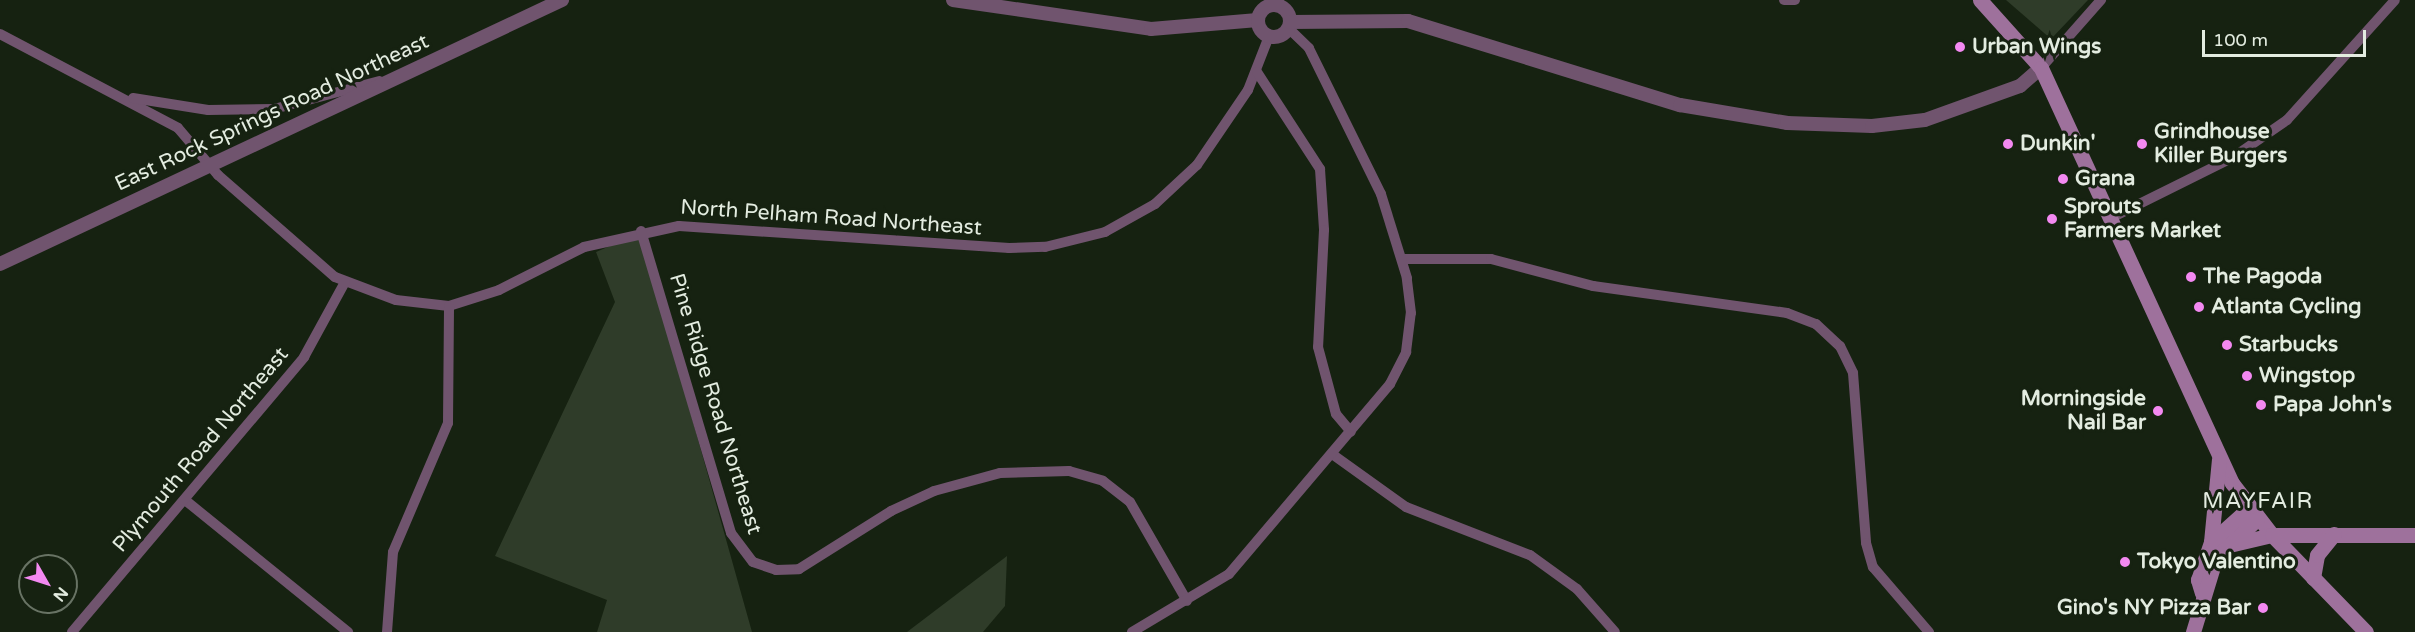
<!DOCTYPE html>
<style>
body{margin:0}
#map{position:relative;width:2415px;height:632px;overflow:hidden;background:#162211;font-family:"Varela Round",sans-serif}
div>[style]{position:absolute}
[style*='--x']{left:calc(var(--x)*1px);top:calc(var(--y)*1px);width:calc(var(--w)*1px);rotate:calc(var(--a)*1deg)}
.green>*{inset:0;background:#2f3c29}
.minor>*{height:10px;margin:-5px;padding:0 5px;transform-origin:5px;border-radius:5px;background:#70546e}
.tertiary>*{height:14px;margin:-7px;padding:0 7px;transform-origin:7px;border-radius:7px;background:#70546e}
.tertiary>.ring{margin:-7px;padding:0;box-sizing:content-box;background:none;border:14px solid #70546e;border-radius:50%}
.secondary>*{height:15px;margin:-7.5px;padding:0 7.5px;transform-origin:7.5px;border-radius:7.5px;background:#9e719c}
.dots>*{width:16px;height:16px;translate:-50% -50%;box-sizing:border-box;border:3px solid #162211;border-radius:50%}
span{translate:-50% -50%;white-space:nowrap;text-align:center;line-height:1.15;-webkit-text-stroke:6px #162211;paint-order:stroke}
.poi-label{font-size:21px;color:#e3ece0;font-weight:700}
.left{translate:0 -50%;text-align:left}
.right{translate:-100% -50%;text-align:right}
.street-label{font-size:21px;color:#e3ece0}
.neighbourhood-label{font-size:22px;color:#e3ece0;letter-spacing:1.5px}
.north{position:absolute;left:18px;top:554px;width:60px;height:60px;box-sizing:border-box;background:#162211;border:2px solid #687364;border-radius:50%;rotate:129deg;font-size:16px;font-weight:700;line-height:24px;text-align:center;color:#e3ece0}
.north::after{content:'';display:block;margin:auto;width:21px;height:27px;background:#f389f1;clip-path:polygon(50% 0,100% 100%,50% 72%,0 100%)}
.scale{position:absolute;left:2202px;top:30px;width:164px;height:27px;box-sizing:border-box;border:3px solid #e3ece0;border-top:0;padding-left:8px;font-size:18px;line-height:21px;white-space:nowrap;color:#e3ece0;-webkit-text-stroke:4px #162211;paint-order:stroke}
</style>
<div id="map">
<div class="green">
<i style="clip-path:polygon(2006px 0,2088px 0,2051px 39px)"></i>
<i style="clip-path:polygon(640px 233px,752px 632px,597px 632px,607px 600px,495px 556px,615px 302px,596px 252px)"></i>
<i style="clip-path:polygon(1007px 556px,1005px 606px,983px 632px,907px 632px)"></i>
</div>
<div class="minor">
<i style="--x:1784;--y:0;--w:11;--a:0"></i>
<i style="--x:1277;--y:5;--w:5;--a:-68"></i>
<i style="--x:0;--y:34;--w:201;--a:27.8"></i>
<i style="--x:178;--y:128;--w:62;--a:49.6"></i>
<i style="--x:218;--y:175;--w:155;--a:41.1"></i>
<i style="--x:335;--y:277;--w:65;--a:20.7"></i>
<i style="--x:396;--y:300;--w:53;--a:6.5"></i>
<i style="--x:449;--y:306;--w:52;--a:-17.7"></i>
<i style="--x:499;--y:290;--w:95;--a:-26.8"></i>
<i style="--x:584;--y:247;--w:97;--a:-12.5"></i>
<i style="--x:679;--y:226;--w:331;--a:3.8"></i>
<i style="--x:1009;--y:248;--w:36;--a:-2"></i>
<i style="--x:1045;--y:247;--w:62;--a:-14"></i>
<i style="--x:1105;--y:232;--w:57;--a:-29.2"></i>
<i style="--x:1155;--y:204;--w:57;--a:-42.9"></i>
<i style="--x:1197;--y:165;--w:91;--a:-55.8"></i>
<i style="--x:1248;--y:90;--w:58;--a:-68.7"></i>
<i style="--x:2041;--y:68;--w:91;--a:-48.6"></i>
<i style="--x:1257;--y:72;--w:116;--a:57"></i>
<i style="--x:1320;--y:169;--w:61;--a:86.2"></i>
<i style="--x:1324;--y:230;--w:117;--a:92.9"></i>
<i style="--x:1318;--y:347;--w:69;--a:75"></i>
<i style="--x:1336;--y:414;--w:23;--a:50"></i>
<i style="--x:133;--y:98;--w:76;--a:9.1"></i>
<i style="--x:208;--y:110;--w:66;--a:-0.9"></i>
<i style="--x:274;--y:109;--w:109;--a:-14.9"></i>
<i style="--x:2113;--y:217;--w:133;--a:-26.4"></i>
<i style="--x:2232;--y:158;--w:67;--a:-34.6"></i>
<i style="--x:2287;--y:120;--w:161;--a:-48"></i>
<i style="--x:641;--y:231;--w:315;--a:73.4"></i>
<i style="--x:731;--y:533;--w:36;--a:53"></i>
<i style="--x:753;--y:562;--w:24;--a:19"></i>
<i style="--x:776;--y:570;--w:23;--a:-2"></i>
<i style="--x:799;--y:569;--w:109;--a:-32.2"></i>
<i style="--x:891;--y:511;--w:47;--a:-24.9"></i>
<i style="--x:934;--y:491;--w:68;--a:-15.3"></i>
<i style="--x:1000;--y:473;--w:69;--a:-1.7"></i>
<i style="--x:1069;--y:471;--w:35;--a:16"></i>
<i style="--x:1103;--y:481;--w:34;--a:38"></i>
<i style="--x:1130;--y:502;--w:114;--a:60.1"></i>
<i style="--x:1403;--y:259;--w:88;--a:0"></i>
<i style="--x:1491;--y:259;--w:106;--a:14.8"></i>
<i style="--x:1593;--y:286;--w:196;--a:7.9"></i>
<i style="--x:1787;--y:313;--w:31;--a:21"></i>
<i style="--x:1816;--y:324;--w:33;--a:43"></i>
<i style="--x:1840;--y:346;--w:30;--a:64"></i>
<i style="--x:1853;--y:373;--w:170;--a:85.6"></i>
<i style="--x:1866;--y:543;--w:25;--a:74"></i>
<i style="--x:1873;--y:567;--w:86;--a:49.3"></i>
<i style="--x:1332;--y:454;--w:91;--a:35.6"></i>
<i style="--x:1406;--y:507;--w:133;--a:21.2"></i>
<i style="--x:1530;--y:555;--w:58;--a:35.9"></i>
<i style="--x:1577;--y:589;--w:57;--a:48.5"></i>
<i style="--x:185;--y:500;--w:210;--a:39"></i>
<i style="--x:72;--y:632;--w:360;--a:-49.8"></i>
<i style="--x:304;--y:357;--w:85;--a:-61.3"></i>
<i style="--x:387;--y:632;--w:80;--a:-85.7"></i>
<i style="--x:393;--y:552;--w:140;--a:-66.9"></i>
<i style="--x:448;--y:423;--w:117;--a:-89.5"></i>
<i style="--x:1132;--y:632;--w:113;--a:-30.9"></i>
<i style="--x:1229;--y:574;--w:249;--a:-49.7"></i>
<i style="--x:1390;--y:384;--w:36;--a:-63"></i>
<i style="--x:1406;--y:352;--w:39;--a:-83"></i>
<i style="--x:1411;--y:313;--w:35;--a:-97"></i>
<i style="--x:1407;--y:278;--w:88;--a:-107.2"></i>
<i style="--x:1381;--y:194;--w:163;--a:-116.3"></i>
<i style="--x:1309;--y:48;--w:29;--a:-136"></i>
</div>
<div class="tertiary">
<i style="--x:953;--y:0;--w:200;--a:8.3"></i>
<i style="--x:1151;--y:29;--w:107;--a:-4.8"></i>
<i class="ring" style="left:1258px;top:5px;width:18px;height:18px"></i>
<i style="--x:1290;--y:22;--w:118;--a:-0.5"></i>
<i style="--x:1408;--y:21;--w:285;--a:17.2"></i>
<i style="--x:1680;--y:105;--w:109;--a:9.5"></i>
<i style="--x:1787;--y:123;--w:85;--a:2"></i>
<i style="--x:1872;--y:126;--w:53;--a:-6.5"></i>
<i style="--x:1925;--y:120;--w:101;--a:-19.7"></i>
<i style="--x:2020;--y:86;--w:28;--a:-41"></i>
<i style="--x:0;--y:264;--w:621;--a:-25.16"></i>
</div>
<div class="secondary">
<i style="--x:1980;--y:0;--w:91;--a:48.1"></i>
<i style="--x:2041;--y:68;--w:457;--a:65.3"></i>
<i style="--x:2232;--y:483;--w:66;--a:52.4"></i>
<i style="--x:2272;--y:535;--w:135;--a:45.9"></i>
<i style="--x:2211;--y:542;--w:83;--a:-84.5"></i>
<i style="--x:2225;--y:546;--w:48;--a:-13.2"></i>
<i style="--x:2272;--y:535;--w:143;--a:0"></i>
<i style="--x:2313;--y:578;--w:23;--a:-80"></i>
<i style="--x:2317;--y:555;--w:27;--a:-51"></i>
<i style="--x:2202;--y:593;--w:14;--a:-107"></i>
<i style="--x:2198;--y:580;--w:40;--a:-71.1"></i>
<i style="--x:2211;--y:542;--w:51;--a:-41.8"></i>
<i style="--x:2193;--y:632;--w:78;--a:-73"></i>
<i style="--x:2216;--y:557;--w:56;--a:-42.8"></i>
</div>
<div class="dots">
<i style="left:1960px;top:47px;background:#f389f1"></i>
<i style="left:2008px;top:144px;background:#f389f1"></i>
<i style="left:2142px;top:144px;background:#f389f1"></i>
<i style="left:2063px;top:179px;background:#f389f1"></i>
<i style="left:2052px;top:219px;background:#f389f1"></i>
<i style="left:2191px;top:277px;background:#f389f1"></i>
<i style="left:2199px;top:307px;background:#f389f1"></i>
<i style="left:2227px;top:345px;background:#f389f1"></i>
<i style="left:2247px;top:376px;background:#f389f1"></i>
<i style="left:2261px;top:405px;background:#f389f1"></i>
<i style="left:2158px;top:411px;background:#f389f1"></i>
<i style="left:2125px;top:562px;background:#f389f1"></i>
<i style="left:2263px;top:608px;background:#f389f1"></i>
</div>
<div class="poi-label">
<span class="left" style="left:1972px;top:47px">Urban Wings</span>
<span class="left" style="left:2154px;top:144px">Grindhouse<br>Killer Burgers</span>
<span class="left" style="left:2020px;top:144px">Dunkin'</span>
<span class="left" style="left:2075px;top:179px">Grana</span>
<span class="left" style="left:2064px;top:219px">Sprouts<br>Farmers Market</span>
<span class="left" style="left:2203px;top:277px">The Pagoda</span>
<span class="left" style="left:2211px;top:307px">Atlanta Cycling</span>
<span class="left" style="left:2239px;top:345px">Starbucks</span>
<span class="left" style="left:2259px;top:376px">Wingstop</span>
<span class="right" style="left:2146px;top:411px">Morningside<br>Nail Bar</span>
<span class="left" style="left:2273px;top:405px">Papa John's</span>
<span class="left" style="left:2137px;top:562px">Tokyo Valentino</span>
<span class="right" style="left:2251px;top:608px">Gino's NY Pizza Bar</span>
</div>
<div class="street-label">
<span style="left:272px;top:113px;rotate:-25deg">East Rock Springs Road Northeast</span>
<span style="left:831px;top:218px;rotate:4deg">North Pelham Road Northeast</span>
<span style="left:715px;top:404px;rotate:73deg">Pine Ridge Road Northeast</span>
<span style="left:201px;top:450px;rotate:-50deg">Plymouth Road Northeast</span>
</div>
<div class="neighbourhood-label">
<span style="left:2258px;top:502px">MAYFAIR</span>
</div>
<div class="north">N</div>
<div class="scale">100 m</div>
</div>
